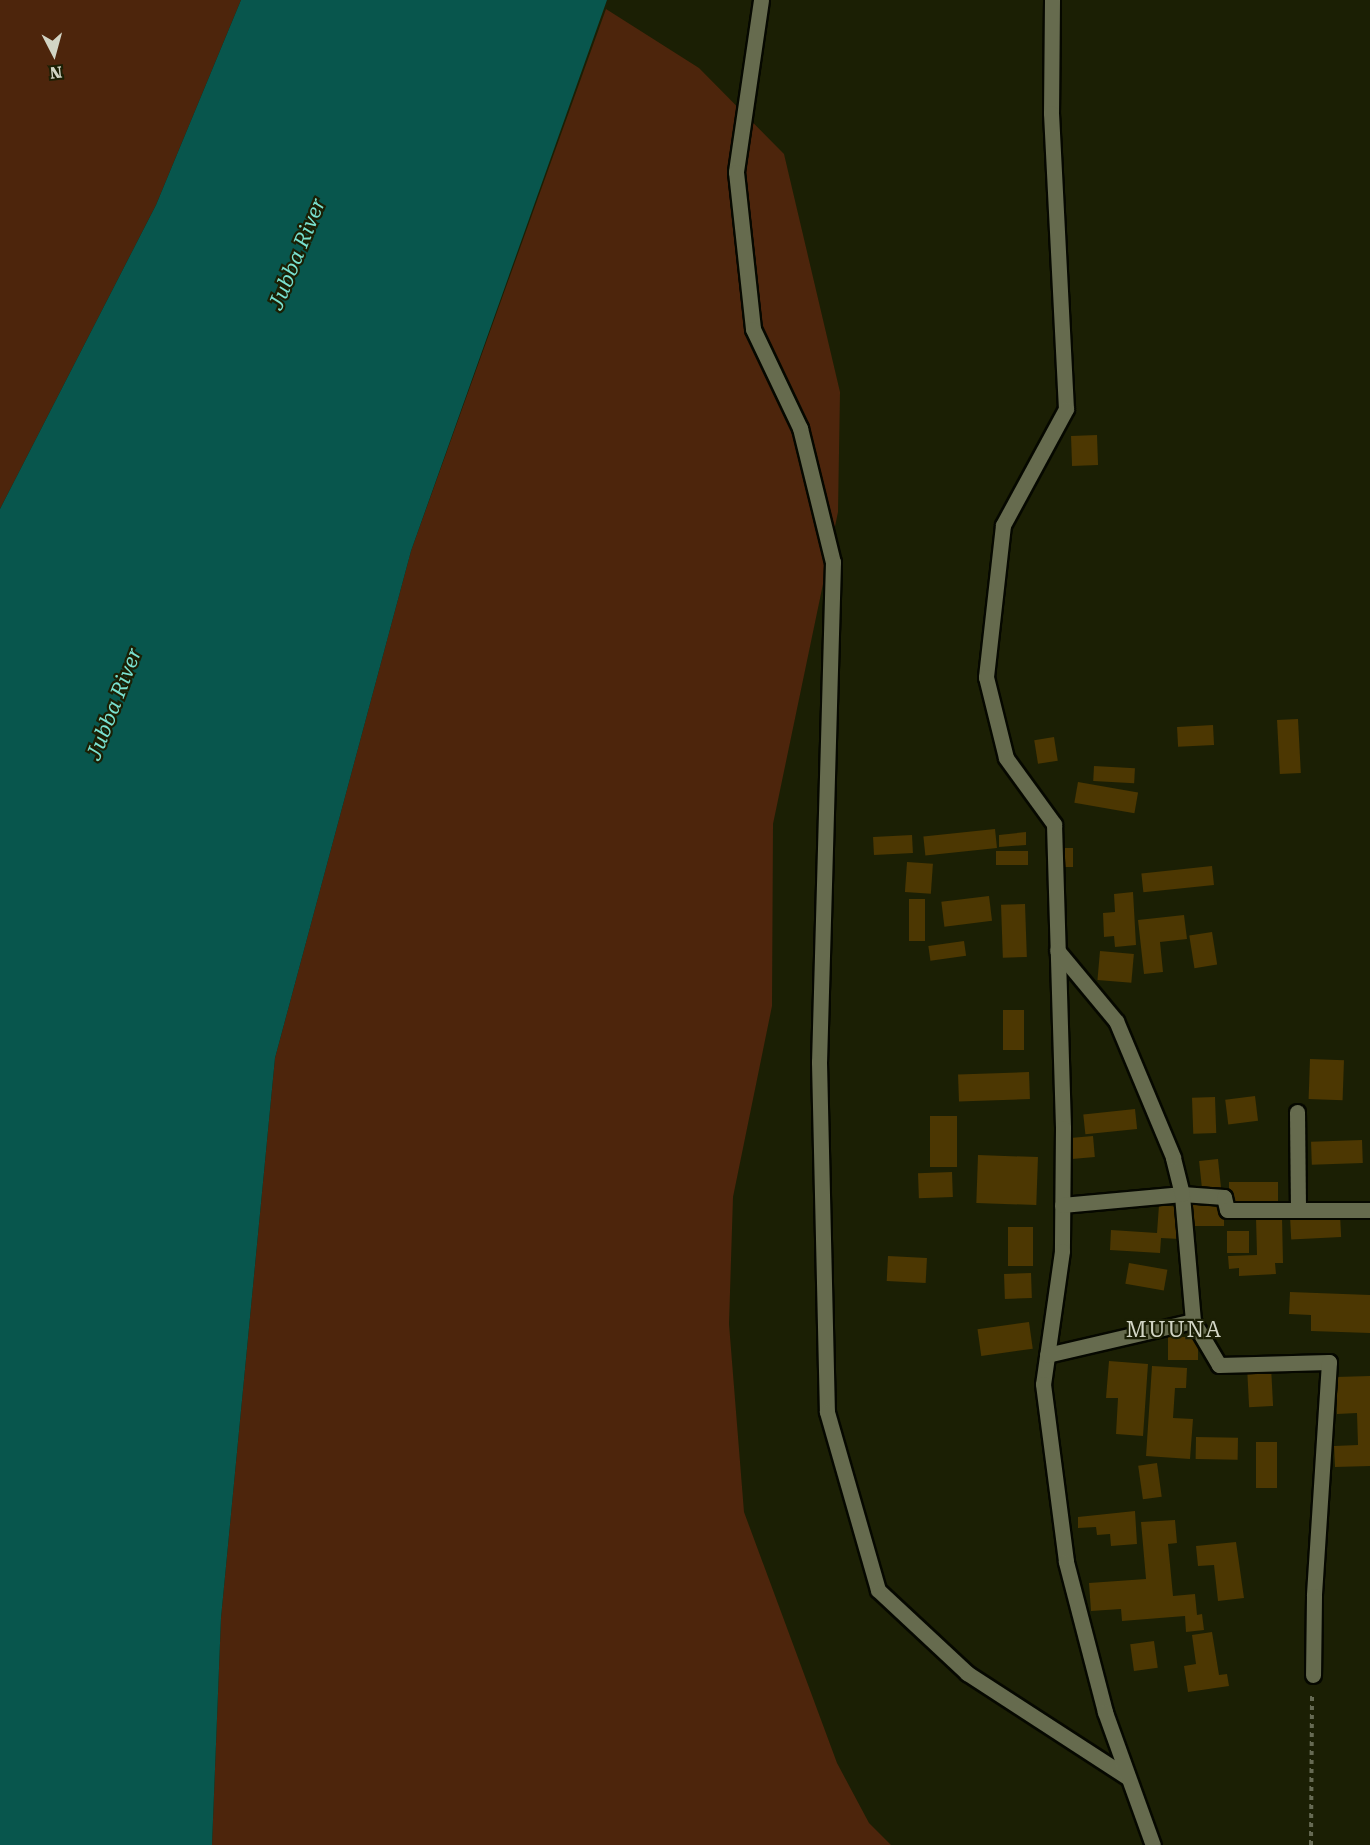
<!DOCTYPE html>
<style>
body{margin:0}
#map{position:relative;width:1370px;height:1845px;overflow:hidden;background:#1b1f04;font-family:"Roboto Serif",serif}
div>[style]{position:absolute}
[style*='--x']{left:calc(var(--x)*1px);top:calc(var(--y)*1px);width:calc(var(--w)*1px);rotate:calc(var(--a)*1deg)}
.green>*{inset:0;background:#4d250c}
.water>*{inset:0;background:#08564d}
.building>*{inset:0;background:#4c3702;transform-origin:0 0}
.path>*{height:4px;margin-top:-2px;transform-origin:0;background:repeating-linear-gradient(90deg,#666a53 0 4.5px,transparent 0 9px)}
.roads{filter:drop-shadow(2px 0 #060800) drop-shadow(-2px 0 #060800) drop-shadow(0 2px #060800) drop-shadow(0 -2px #060800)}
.minor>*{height:15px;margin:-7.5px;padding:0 7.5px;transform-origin:7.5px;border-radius:7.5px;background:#666b4e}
span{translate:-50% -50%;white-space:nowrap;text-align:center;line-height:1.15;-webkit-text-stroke:4.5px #1b1f04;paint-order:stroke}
.water-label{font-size:21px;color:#79e1d0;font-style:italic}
.quarter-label{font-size:22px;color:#d2d5c5;letter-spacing:1.5px}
.north{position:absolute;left:24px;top:24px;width:60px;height:60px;-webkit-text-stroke:4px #1b1f04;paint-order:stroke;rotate:174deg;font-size:16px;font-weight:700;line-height:24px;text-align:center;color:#d2d5c5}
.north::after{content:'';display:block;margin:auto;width:21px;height:27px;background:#d2d5c5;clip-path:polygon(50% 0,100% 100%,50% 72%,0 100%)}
</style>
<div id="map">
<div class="green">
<i style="clip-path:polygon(0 0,241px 0,156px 205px,0 509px)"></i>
<i style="clip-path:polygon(606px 9px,699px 68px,784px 154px,840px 392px,838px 512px,773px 824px,772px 1006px,733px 1197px,729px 1324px,744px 1512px,837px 1763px,869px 1823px,891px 1845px,212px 1845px,221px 1618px,275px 1058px,411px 551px)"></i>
</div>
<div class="water">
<i style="clip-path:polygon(241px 0,607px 0,411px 551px,275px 1058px,221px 1618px,212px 1845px,0 1845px,0 509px,156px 205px)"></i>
</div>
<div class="building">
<i style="left:1097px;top:435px;width:30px;height:26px;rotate:88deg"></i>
<i style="left:1298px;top:719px;width:54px;height:21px;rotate:87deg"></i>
<i style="left:1213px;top:725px;width:20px;height:36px;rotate:87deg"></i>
<i style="left:1054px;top:737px;width:24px;height:20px;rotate:81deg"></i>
<i style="left:1094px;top:766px;width:41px;height:15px;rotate:3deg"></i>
<i style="left:1078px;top:782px;width:61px;height:21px;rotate:10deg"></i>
<i style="left:995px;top:829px;width:19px;height:72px;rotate:84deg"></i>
<i style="clip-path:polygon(1026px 832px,1026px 845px,999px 847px,999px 835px)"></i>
<i style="left:912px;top:835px;width:18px;height:39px;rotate:87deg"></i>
<i style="left:1073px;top:848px;width:19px;height:12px;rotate:90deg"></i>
<i style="left:1028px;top:851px;width:14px;height:32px;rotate:90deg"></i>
<i style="left:907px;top:862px;width:26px;height:30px;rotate:4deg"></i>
<i style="left:1212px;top:866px;width:19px;height:71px;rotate:84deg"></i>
<i style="clip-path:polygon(1133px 892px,1136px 945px,1115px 947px,1114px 936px,1104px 937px,1103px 913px,1115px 912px,1114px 894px)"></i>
<i style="left:989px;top:896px;width:25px;height:48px;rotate:83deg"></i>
<i style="left:909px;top:899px;width:16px;height:42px"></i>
<i style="left:1025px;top:904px;width:53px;height:24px;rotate:88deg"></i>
<i style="clip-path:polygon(1184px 915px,1187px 939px,1160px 942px,1163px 972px,1144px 974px,1138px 920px)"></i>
<i style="left:1212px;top:932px;width:33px;height:23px;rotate:81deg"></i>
<i style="left:964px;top:941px;width:15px;height:36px;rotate:82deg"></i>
<i style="left:1100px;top:951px;width:34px;height:29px;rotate:5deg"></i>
<i style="left:1024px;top:1010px;width:40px;height:21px;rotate:90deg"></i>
<i style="left:1310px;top:1059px;width:34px;height:40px;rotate:2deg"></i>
<i style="left:1029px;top:1072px;width:27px;height:71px;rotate:88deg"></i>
<i style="left:1255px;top:1096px;width:25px;height:30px;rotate:83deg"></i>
<i style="left:1215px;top:1097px;width:36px;height:23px;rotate:88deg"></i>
<i style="left:1135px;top:1109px;width:20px;height:52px;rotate:84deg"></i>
<i style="left:930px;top:1116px;width:27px;height:51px"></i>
<i style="left:1093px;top:1136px;width:21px;height:23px;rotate:85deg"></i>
<i style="left:1362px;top:1140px;width:23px;height:51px;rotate:88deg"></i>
<i style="left:978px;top:1155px;width:60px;height:48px;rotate:2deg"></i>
<i style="left:1218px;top:1159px;width:31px;height:19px;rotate:84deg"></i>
<i style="left:952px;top:1172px;width:25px;height:34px;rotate:88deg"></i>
<i style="left:1229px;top:1182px;width:49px;height:23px"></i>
<i style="clip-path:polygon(1159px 1205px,1181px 1207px,1180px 1239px,1161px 1238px,1160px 1253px,1110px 1250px,1111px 1230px,1157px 1233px)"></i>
<i style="left:1185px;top:1205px;width:39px;height:21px"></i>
<i style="left:1340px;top:1215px;width:22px;height:50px;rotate:87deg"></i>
<i style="clip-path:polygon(1282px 1217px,1283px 1263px,1275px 1263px,1276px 1274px,1239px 1276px,1239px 1268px,1229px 1269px,1228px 1256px,1257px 1255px,1256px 1218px)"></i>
<i style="left:1008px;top:1227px;width:25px;height:39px"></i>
<i style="left:1227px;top:1231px;width:22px;height:22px"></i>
<i style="left:888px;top:1256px;width:39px;height:25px;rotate:3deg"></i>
<i style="left:1129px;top:1263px;width:39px;height:21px;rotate:10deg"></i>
<i style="left:1031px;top:1273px;width:25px;height:27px;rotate:88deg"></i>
<i style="clip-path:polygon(1290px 1292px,1370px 1295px,1370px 1333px,1311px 1331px,1311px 1315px,1289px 1314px)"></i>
<i style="left:1029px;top:1322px;width:27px;height:52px;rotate:82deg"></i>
<i style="left:1168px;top:1337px;width:30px;height:23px"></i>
<i style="clip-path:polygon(1109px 1361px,1148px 1364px,1143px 1436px,1116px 1434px,1118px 1398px,1106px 1398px)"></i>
<i style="clip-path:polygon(1152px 1366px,1187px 1368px,1186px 1388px,1175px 1388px,1173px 1418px,1193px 1419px,1190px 1459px,1146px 1456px)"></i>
<i style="left:1271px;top:1366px;width:40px;height:24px;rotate:87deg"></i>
<i style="clip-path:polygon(1370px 1376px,1370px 1466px,1335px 1467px,1334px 1446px,1358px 1445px,1357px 1413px,1337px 1414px,1336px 1377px)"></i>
<i style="left:1196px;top:1437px;width:42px;height:22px;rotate:1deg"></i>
<i style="left:1256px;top:1442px;width:21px;height:46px"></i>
<i style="left:1157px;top:1463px;width:34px;height:19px;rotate:82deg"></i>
<i style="clip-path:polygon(1135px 1511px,1137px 1544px,1111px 1546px,1110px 1534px,1097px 1535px,1096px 1527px,1078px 1528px,1078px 1517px)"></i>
<i style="clip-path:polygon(1175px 1520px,1177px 1543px,1168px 1544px,1173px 1596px,1195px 1594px,1197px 1615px,1202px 1614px,1204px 1630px,1186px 1632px,1185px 1616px,1122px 1621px,1121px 1609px,1091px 1611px,1089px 1583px,1146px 1579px,1141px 1522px)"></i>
<i style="clip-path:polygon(1236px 1542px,1244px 1598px,1218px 1601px,1214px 1565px,1198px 1566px,1196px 1546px)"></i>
<i style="clip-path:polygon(1212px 1632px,1219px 1675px,1227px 1674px,1229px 1686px,1188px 1692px,1184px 1666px,1196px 1664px,1192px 1635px)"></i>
<i style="left:1154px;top:1641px;width:27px;height:24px;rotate:82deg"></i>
</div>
<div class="path">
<i style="--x:1311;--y:1845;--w:149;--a:-89.6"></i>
</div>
<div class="roads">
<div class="minor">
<i style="--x:761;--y:0;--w:174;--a:98.3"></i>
<i style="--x:736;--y:172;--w:158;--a:83.8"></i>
<i style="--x:753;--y:329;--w:110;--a:64.6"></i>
<i style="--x:800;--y:428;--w:138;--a:76.2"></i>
<i style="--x:833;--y:562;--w:500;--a:91.6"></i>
<i style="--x:819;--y:1062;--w:350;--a:88.7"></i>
<i style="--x:827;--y:1412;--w:185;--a:74"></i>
<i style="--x:878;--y:1590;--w:122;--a:43"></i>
<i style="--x:967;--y:1673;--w:191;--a:33"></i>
<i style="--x:1052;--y:0;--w:113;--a:90.5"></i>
<i style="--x:1051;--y:113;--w:296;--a:87.1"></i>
<i style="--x:1066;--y:409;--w:132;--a:118.5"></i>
<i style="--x:1003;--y:525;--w:153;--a:96.4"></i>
<i style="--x:986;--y:677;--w:83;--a:76.1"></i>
<i style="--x:1006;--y:758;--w:82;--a:54"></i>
<i style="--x:1054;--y:824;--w:304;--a:88.3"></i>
<i style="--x:1063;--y:1128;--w:123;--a:90.5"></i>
<i style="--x:1062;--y:1251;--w:134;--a:98.1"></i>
<i style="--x:1043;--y:1384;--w:179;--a:82.6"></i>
<i style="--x:1066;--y:1562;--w:155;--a:75.4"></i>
<i style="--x:1105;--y:1712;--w:141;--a:70.2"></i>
<i style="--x:1297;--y:1112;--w:98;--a:89.4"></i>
<i style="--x:1062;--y:1205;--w:121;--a:-5.2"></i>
<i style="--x:1182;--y:1194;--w:42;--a:4.1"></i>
<i style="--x:1224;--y:1197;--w:13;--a:77"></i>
<i style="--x:1227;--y:1210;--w:143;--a:0"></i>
<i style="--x:1193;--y:1321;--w:51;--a:59.4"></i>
<i style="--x:1219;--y:1365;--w:110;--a:-1.6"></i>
<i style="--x:1329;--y:1362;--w:234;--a:93.7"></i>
<i style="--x:1314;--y:1596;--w:79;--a:90.7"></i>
<i style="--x:1047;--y:1355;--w:150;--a:-13.1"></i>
<i style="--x:1193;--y:1321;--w:127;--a:-95"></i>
<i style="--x:1182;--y:1194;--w:38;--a:-104"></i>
<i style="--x:1173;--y:1157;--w:147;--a:-112.7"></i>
<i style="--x:1116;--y:1021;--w:92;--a:-129.7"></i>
</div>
</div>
<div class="water-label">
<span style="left:297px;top:254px;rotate:-68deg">Jubba River</span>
<span style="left:114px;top:704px;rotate:-69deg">Jubba River</span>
</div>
<div class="quarter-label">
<span style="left:1174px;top:1330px">MUUNA</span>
</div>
<div class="north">N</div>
</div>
